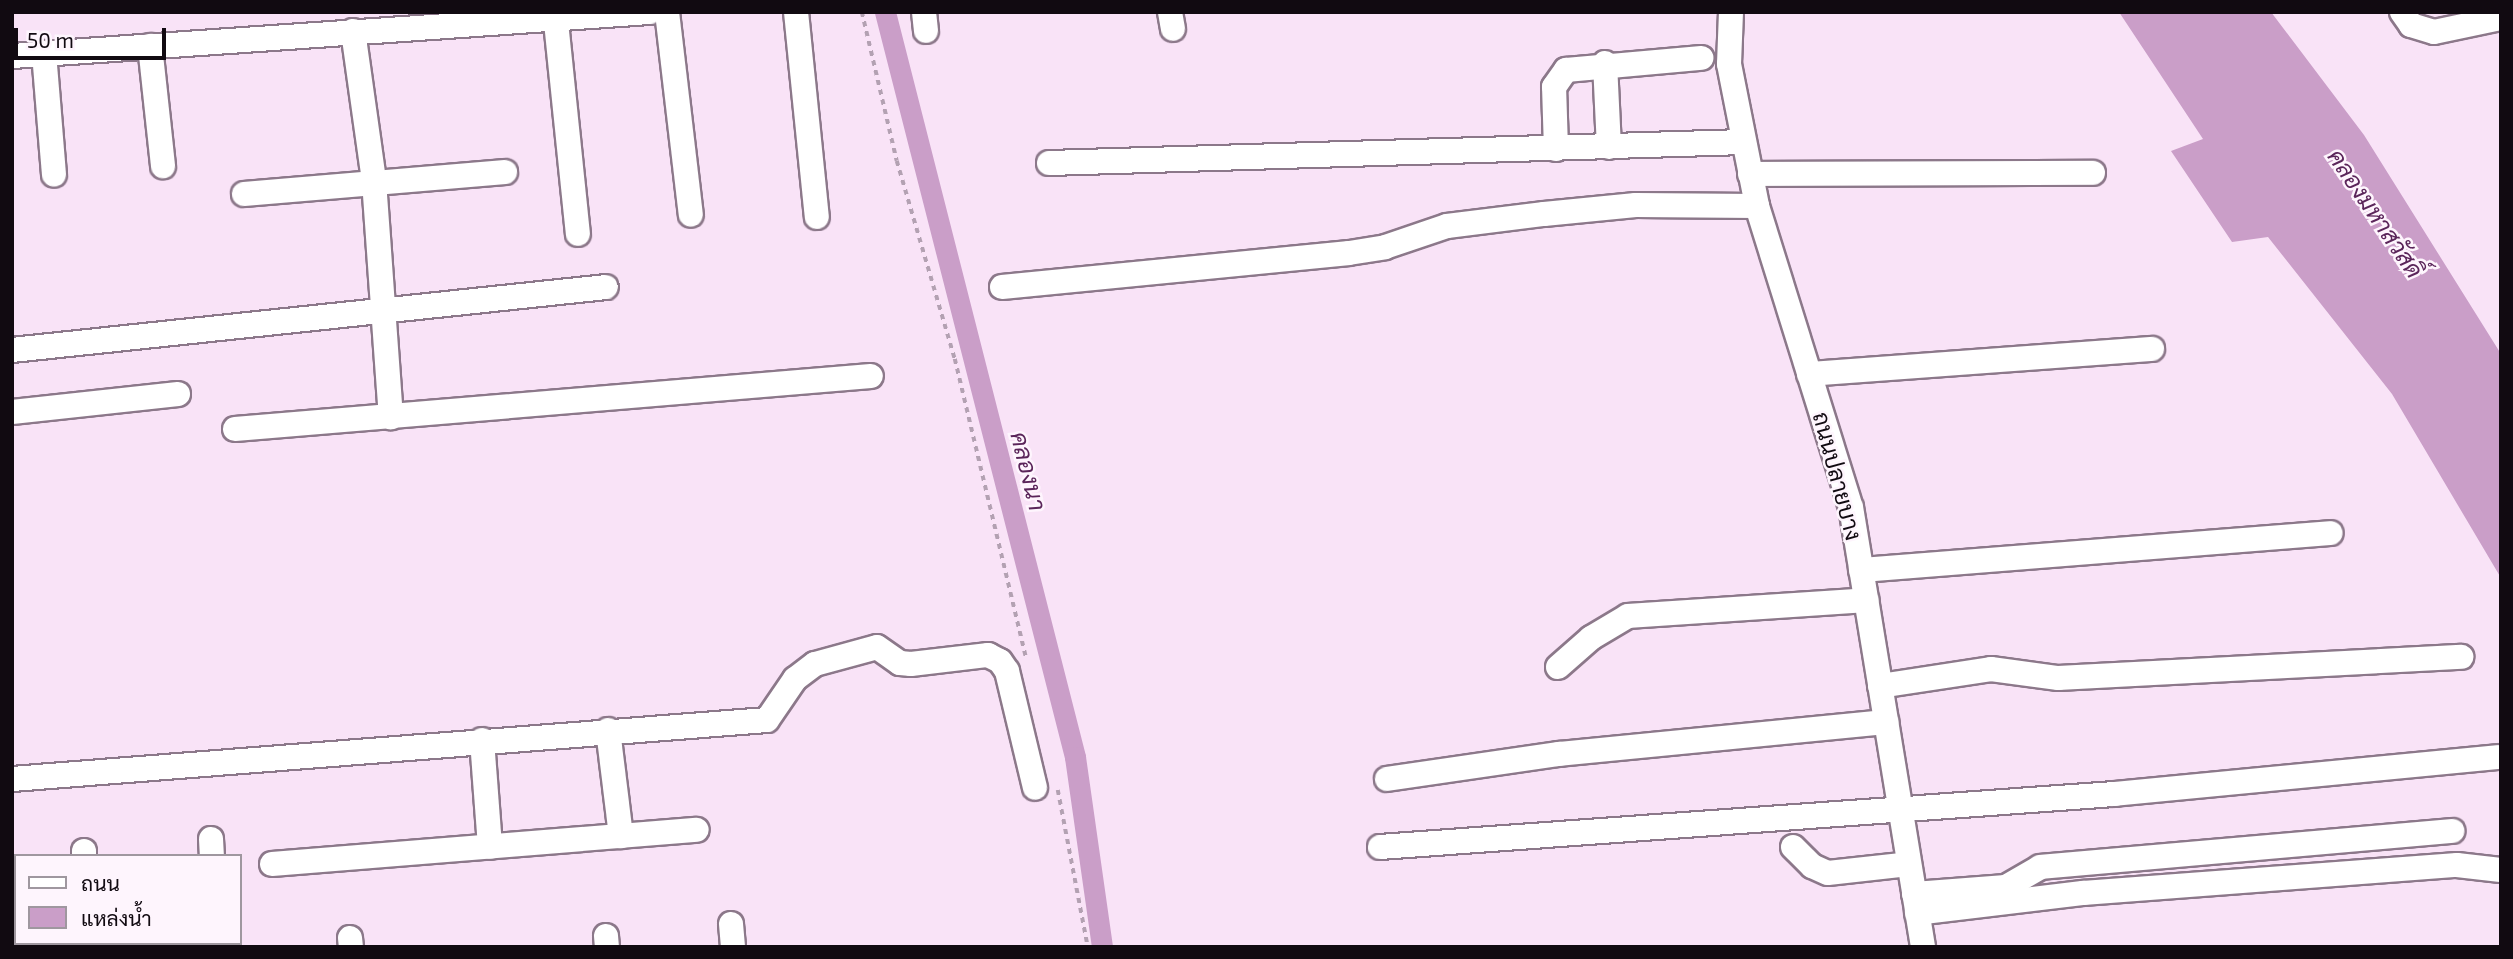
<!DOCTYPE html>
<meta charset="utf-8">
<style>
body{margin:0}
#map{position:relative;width:2513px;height:959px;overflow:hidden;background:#f9e3f7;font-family:"Exo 2",Sarabun,sans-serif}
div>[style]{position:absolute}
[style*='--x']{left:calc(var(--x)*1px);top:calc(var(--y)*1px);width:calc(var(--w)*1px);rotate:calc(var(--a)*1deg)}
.water>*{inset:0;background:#ca9ec8}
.canal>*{height:21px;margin:-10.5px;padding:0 10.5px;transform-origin:10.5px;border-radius:10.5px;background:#ca9ec8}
.path>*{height:3.5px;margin-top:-1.75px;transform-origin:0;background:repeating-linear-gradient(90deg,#b3a1b2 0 5px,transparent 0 10px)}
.roads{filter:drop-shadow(2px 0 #8c788a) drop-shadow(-2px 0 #8c788a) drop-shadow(0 2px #8c788a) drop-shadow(0 -2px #8c788a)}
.minor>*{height:24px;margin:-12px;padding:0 12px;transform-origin:12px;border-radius:12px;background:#fff}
span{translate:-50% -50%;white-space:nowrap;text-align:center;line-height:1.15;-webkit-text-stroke:5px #fef5fd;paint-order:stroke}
.street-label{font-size:23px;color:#110a11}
.water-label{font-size:24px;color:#5b255a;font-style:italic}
.frame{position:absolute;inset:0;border:14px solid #110a11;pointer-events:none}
.legend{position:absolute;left:14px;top:854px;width:228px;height:91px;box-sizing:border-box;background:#fef5fd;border:2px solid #9f979f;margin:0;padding:9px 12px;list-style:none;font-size:21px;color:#110a11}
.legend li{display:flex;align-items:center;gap:14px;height:35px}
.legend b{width:35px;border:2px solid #9f979f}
.scale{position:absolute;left:14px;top:28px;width:152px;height:32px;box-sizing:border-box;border:4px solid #110a11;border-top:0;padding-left:9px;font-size:21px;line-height:24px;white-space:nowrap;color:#110a11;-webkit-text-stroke:5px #fef5fd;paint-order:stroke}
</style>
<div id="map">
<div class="water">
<i style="clip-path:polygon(2119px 12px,2271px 12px,2364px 135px,2501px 354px,2501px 578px,2392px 394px,2268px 237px,2232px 242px,2171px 151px,2203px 139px)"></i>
</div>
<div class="canal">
<i style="--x:885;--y:12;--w:769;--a:75.69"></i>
<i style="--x:1075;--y:757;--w:192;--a:81.9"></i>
</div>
<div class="path">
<i style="--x:862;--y:12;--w:153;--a:76.8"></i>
<i style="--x:897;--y:161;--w:206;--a:73.7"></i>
<i style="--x:955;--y:359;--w:306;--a:76.6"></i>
<i style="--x:1058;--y:790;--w:160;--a:79.2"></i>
</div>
<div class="roads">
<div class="minor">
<i style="--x:667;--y:12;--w:204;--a:83.3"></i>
<i style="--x:796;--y:12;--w:206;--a:84.2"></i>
<i style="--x:924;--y:12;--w:19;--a:84"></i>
<i style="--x:1170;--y:12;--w:17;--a:80"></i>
<i style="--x:1731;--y:12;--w:52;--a:92.2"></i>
<i style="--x:1729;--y:64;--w:145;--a:78.8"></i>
<i style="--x:1757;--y:206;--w:315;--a:72.7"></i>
<i style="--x:1851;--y:507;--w:446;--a:80.7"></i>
<i style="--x:2402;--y:12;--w:16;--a:55"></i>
<i style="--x:2411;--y:25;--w:24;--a:17"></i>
<i style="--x:2434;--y:32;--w:68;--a:-11.8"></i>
<i style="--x:556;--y:22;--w:213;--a:84.1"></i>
<i style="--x:353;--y:31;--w:151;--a:82"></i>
<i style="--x:374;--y:181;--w:237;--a:85.9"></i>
<i style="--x:150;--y:46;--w:121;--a:83.8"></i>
<i style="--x:44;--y:53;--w:122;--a:85.3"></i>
<i style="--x:12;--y:56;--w:639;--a:-3.95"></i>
<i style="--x:1605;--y:63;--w:84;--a:87.3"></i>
<i style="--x:1556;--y:149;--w:62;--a:-91.8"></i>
<i style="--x:1554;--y:87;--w:21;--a:-55"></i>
<i style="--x:1566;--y:70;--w:136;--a:-5.1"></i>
<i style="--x:1049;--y:163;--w:694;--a:-1.73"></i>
<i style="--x:1750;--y:174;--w:343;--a:-0.2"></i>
<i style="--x:244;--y:194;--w:262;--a:-4.8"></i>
<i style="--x:1002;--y:287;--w:349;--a:-5.6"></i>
<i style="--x:1349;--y:253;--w:36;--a:-9"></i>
<i style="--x:1385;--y:247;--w:65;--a:-18.7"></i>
<i style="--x:1447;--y:226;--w:98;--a:-7.1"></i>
<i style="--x:1544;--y:214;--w:92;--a:-5.6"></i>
<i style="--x:1636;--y:205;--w:121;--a:0.5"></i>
<i style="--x:12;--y:350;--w:597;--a:-6.05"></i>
<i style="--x:1809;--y:374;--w:344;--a:-4.2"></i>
<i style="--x:12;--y:412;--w:167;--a:-6.2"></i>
<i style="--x:235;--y:429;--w:638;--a:-4.76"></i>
<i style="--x:1861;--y:570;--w:471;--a:-4.5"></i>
<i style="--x:1558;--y:667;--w:44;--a:-41.3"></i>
<i style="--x:1591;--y:638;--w:43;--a:-30.7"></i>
<i style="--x:1628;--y:616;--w:239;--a:-3.8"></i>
<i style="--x:1880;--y:686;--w:112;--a:-8.7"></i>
<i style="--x:1991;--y:669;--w:68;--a:7.7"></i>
<i style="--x:2058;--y:678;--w:404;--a:-3"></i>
<i style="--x:608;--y:730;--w:107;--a:83"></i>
<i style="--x:482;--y:740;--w:107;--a:85.7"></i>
<i style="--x:12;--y:779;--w:757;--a:-4.47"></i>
<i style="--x:767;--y:720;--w:50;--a:-55.7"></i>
<i style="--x:795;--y:679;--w:25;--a:-37"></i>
<i style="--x:815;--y:664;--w:64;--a:-15.3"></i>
<i style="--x:877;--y:647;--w:28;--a:35"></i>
<i style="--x:900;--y:663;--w:11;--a:5"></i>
<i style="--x:911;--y:664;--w:78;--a:-6.7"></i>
<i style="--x:988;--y:655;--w:13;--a:27"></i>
<i style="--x:1000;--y:661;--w:12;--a:55"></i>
<i style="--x:1007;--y:671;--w:120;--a:76.5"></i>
<i style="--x:1387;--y:779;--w:174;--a:-8.3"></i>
<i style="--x:1559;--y:754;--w:329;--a:-5.6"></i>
<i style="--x:211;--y:839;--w:17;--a:87"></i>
<i style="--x:1380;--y:847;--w:736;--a:-4.13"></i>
<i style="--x:2114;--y:794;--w:386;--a:-5.5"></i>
<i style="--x:1793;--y:847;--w:27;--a:45"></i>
<i style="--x:1812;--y:866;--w:17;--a:24"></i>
<i style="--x:1828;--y:873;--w:81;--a:-6.3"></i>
<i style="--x:84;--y:851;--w:5;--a:90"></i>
<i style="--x:272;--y:864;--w:426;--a:-4.6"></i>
<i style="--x:1914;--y:894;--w:92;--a:-4.4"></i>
<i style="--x:2006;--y:887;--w:39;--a:-30"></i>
<i style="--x:2040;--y:867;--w:414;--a:-5"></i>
<i style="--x:1917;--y:913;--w:167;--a:-6.9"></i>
<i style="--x:2083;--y:893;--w:375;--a:-4.3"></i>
<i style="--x:2457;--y:865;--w:44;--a:6.5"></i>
<i style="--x:731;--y:924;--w:23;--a:85"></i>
<i style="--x:606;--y:936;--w:11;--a:85"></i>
<i style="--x:350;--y:938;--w:9;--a:84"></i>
<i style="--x:93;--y:943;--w:4;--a:76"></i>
<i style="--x:221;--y:943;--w:4;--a:76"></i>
</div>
</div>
<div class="street-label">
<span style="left:1838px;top:476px;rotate:75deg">ถนนปลายบาง</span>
</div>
<div class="water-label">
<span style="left:2376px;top:213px;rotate:56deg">คลองมหาสวัสดิ์</span>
<span style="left:1029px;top:471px;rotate:76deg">คลองนา</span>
</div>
<div class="frame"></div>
<ul class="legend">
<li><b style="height:9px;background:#fff"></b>ถนน</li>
<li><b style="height:19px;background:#ca9ec8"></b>แหล่งน้ำ</li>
</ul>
<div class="scale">50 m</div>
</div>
